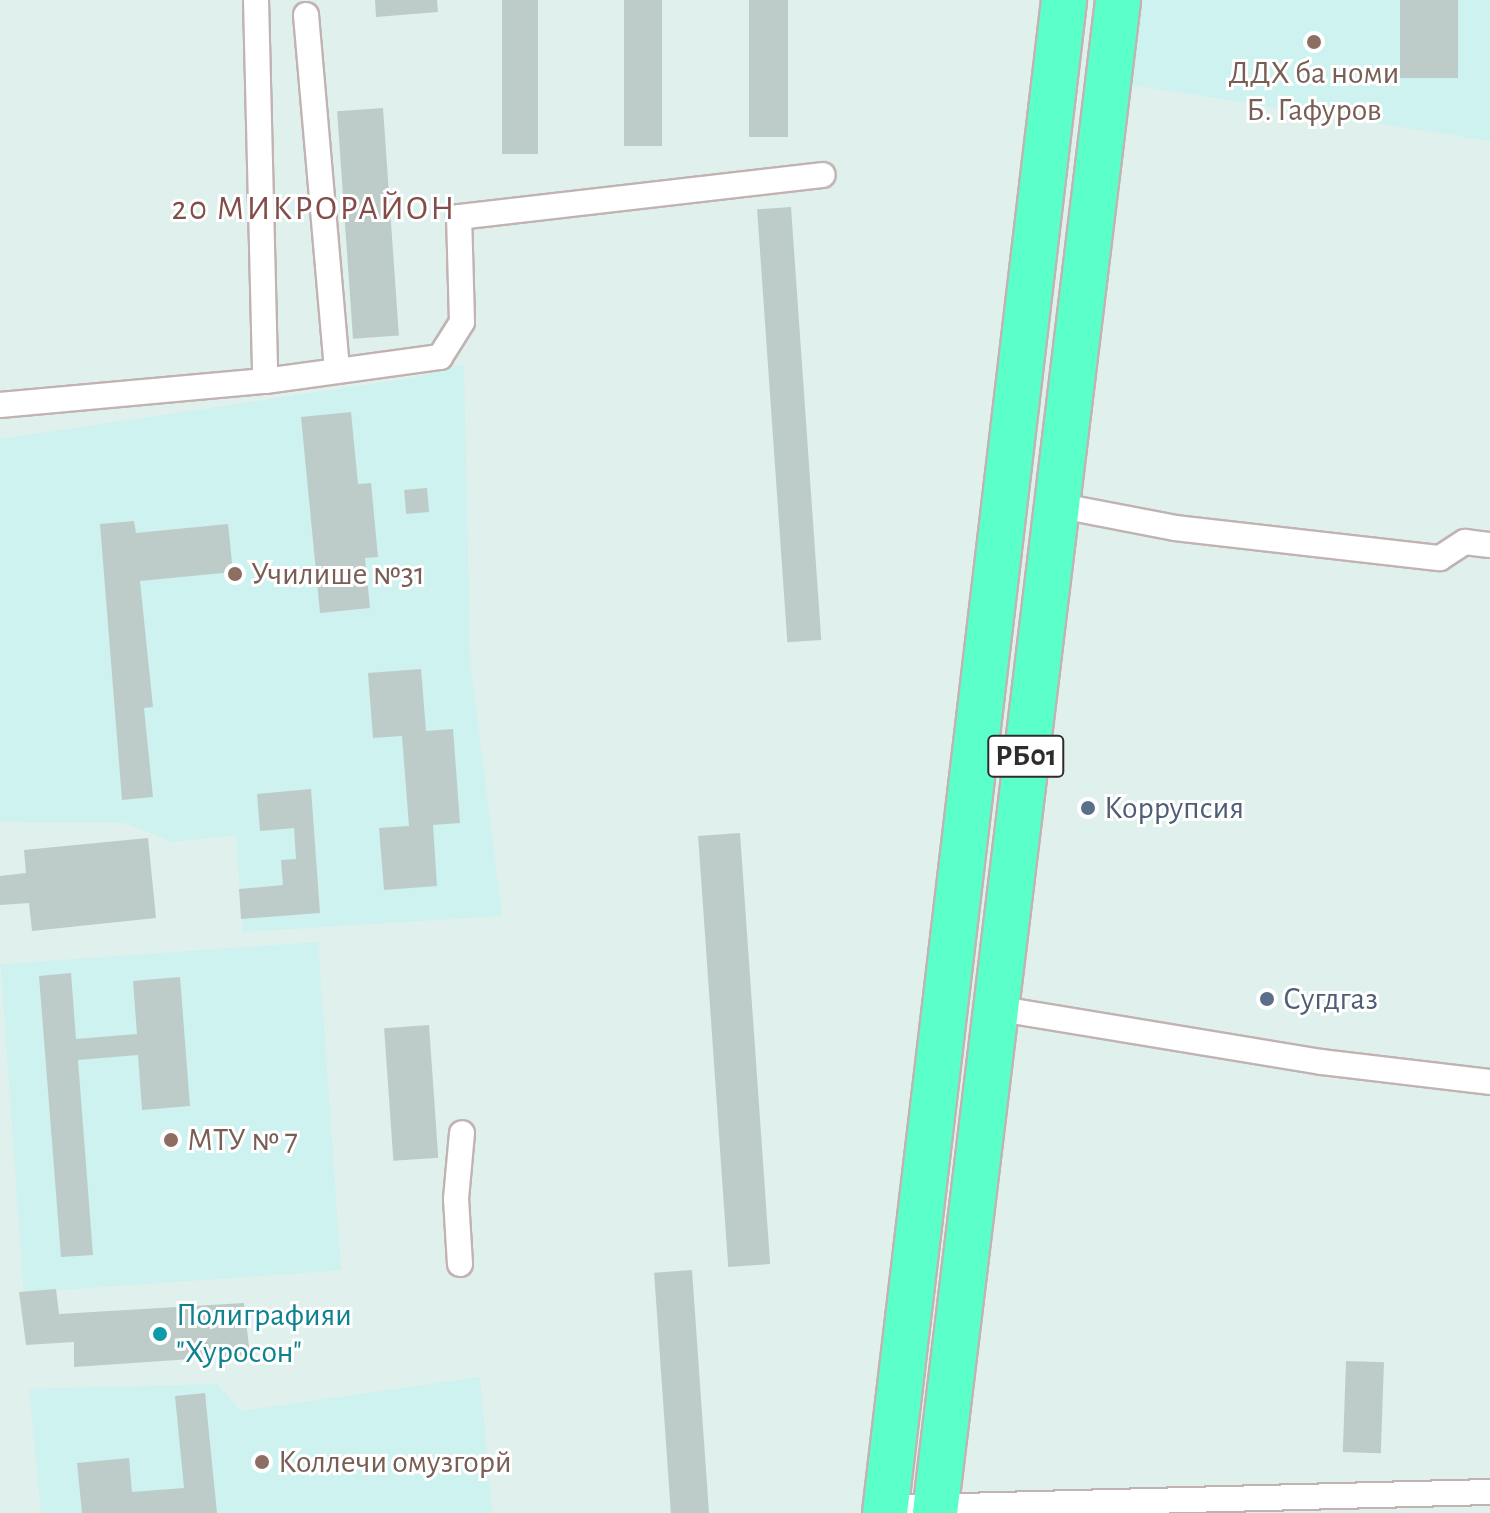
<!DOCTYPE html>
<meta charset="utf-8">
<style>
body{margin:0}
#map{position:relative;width:1490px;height:1513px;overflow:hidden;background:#dff0ed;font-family:"Alegreya Sans",sans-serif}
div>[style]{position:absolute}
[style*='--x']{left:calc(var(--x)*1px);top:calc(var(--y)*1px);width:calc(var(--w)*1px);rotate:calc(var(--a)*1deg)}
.education>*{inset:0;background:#cdf2ef;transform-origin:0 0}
.building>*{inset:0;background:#beccc9;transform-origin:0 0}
.roads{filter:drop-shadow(2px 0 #c2b3b3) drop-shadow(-2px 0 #c2b3b3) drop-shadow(0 2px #c2b3b3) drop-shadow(0 -2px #c2b3b3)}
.street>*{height:24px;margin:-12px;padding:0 12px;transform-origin:12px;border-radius:12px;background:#fff}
.highway>*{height:44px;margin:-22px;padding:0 22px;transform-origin:22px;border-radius:22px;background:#5bffc9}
.dots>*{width:22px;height:22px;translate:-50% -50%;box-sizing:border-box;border:4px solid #fff;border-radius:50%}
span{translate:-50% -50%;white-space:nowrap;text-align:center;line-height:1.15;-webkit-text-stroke:6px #fff;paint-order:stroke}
.shield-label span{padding:2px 6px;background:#fff;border:2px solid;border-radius:6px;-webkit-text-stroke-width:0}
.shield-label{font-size:30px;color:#2d2d2d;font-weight:700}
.education-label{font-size:32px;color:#785e54}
.left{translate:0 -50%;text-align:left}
.service-label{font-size:32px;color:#4e5e75}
.culture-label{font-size:32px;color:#0d838f}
.neighbourhood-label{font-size:34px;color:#834c48;letter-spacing:2px}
</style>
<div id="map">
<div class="education">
<i style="clip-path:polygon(1143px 0,1490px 0,1490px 141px,1132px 85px)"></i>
<i style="clip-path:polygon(464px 364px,470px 659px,502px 916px,243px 932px,236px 835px,173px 842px,125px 823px,0 822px,0 439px,413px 378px)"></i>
<i style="left:318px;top:942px;width:329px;height:318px;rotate:86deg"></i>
<i style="clip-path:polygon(480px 1377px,492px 1513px,41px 1513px,29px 1389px,217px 1384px,241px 1411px)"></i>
</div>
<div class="building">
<i style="clip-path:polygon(375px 0,437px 0,438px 12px,376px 17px)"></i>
<i style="left:502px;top:0;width:36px;height:154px"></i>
<i style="left:624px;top:0;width:38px;height:146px"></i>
<i style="left:749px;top:0;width:39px;height:137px"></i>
<i style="left:1400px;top:0;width:58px;height:78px"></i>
<i style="left:383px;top:108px;width:228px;height:46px;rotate:86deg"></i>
<i style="left:791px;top:207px;width:434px;height:34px;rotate:86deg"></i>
<i style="clip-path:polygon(351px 412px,358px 484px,371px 483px,378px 557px,365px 558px,370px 608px,320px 613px,301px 417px)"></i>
<i style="left:427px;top:488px;width:24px;height:23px;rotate:85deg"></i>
<i style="clip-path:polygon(134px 521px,136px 533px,228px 524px,233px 572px,140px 581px,153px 707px,144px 708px,153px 797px,122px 800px,100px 524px)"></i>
<i style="clip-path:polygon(421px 669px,426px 731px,453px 729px,460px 823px,433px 825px,437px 886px,384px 890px,379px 828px,409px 826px,402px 736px,373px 738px,368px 673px)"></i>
<i style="clip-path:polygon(311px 789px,320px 913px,241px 919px,239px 889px,283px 885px,281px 860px,296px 859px,294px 828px,260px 831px,257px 794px)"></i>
<i style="left:740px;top:833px;width:432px;height:42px;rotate:86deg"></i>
<i style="clip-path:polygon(148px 838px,156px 918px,32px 931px,29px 903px,0 905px,0 876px,26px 873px,24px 850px)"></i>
<i style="clip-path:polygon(71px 973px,76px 1039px,137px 1034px,133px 981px,180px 977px,190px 1106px,142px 1110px,138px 1055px,78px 1060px,93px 1255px,61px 1257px,39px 976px)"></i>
<i style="left:429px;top:1025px;width:133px;height:45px;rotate:86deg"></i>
<i style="left:692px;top:1270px;width:244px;height:38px;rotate:86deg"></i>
<i style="clip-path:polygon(56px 1289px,59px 1314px,244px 1303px,250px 1355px,74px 1367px,74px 1342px,26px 1345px,19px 1292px)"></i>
<i style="left:1346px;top:1361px;width:38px;height:91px;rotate:2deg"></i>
<i style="clip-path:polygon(205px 1393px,217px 1513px,82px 1513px,77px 1463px,129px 1458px,132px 1492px,184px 1488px,175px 1396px)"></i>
</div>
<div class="roads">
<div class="street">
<i style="--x:256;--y:0;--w:381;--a:88.6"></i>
<i style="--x:306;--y:15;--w:357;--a:85"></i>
<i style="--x:0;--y:405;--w:266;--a:-5.2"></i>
<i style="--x:265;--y:381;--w:177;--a:-7.8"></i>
<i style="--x:440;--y:357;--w:41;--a:-57.8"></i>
<i style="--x:462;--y:322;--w:105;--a:-91.6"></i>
<i style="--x:459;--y:217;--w:366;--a:-6.6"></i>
<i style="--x:1056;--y:505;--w:121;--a:10.9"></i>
<i style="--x:1175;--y:528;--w:267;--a:6.5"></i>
<i style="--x:1440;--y:558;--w:30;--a:-33"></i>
<i style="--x:1465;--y:542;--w:25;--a:7"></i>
<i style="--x:995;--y:1008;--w:331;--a:9.4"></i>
<i style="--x:1322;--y:1062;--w:169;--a:6.8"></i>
<i style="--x:460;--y:1264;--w:65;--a:-93.5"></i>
<i style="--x:456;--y:1199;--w:66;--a:-84.8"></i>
<i style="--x:886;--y:1508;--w:604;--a:-1.52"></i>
</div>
<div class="highway">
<i style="--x:885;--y:1513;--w:1524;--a:-83.25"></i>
<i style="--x:935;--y:1513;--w:1524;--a:-83.1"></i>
</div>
</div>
<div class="dots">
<i style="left:1314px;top:42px;background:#8d6e63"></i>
<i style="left:235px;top:574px;background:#8d6e63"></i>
<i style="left:1088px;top:808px;background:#5c6f8a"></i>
<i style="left:1267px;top:999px;background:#5c6f8a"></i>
<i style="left:171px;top:1140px;background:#8d6e63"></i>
<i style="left:160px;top:1334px;background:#0f9aa8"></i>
<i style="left:262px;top:1462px;background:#8d6e63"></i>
</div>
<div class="shield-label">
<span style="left:1026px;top:756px">РБ01</span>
</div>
<div class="education-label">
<span style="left:1314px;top:92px">ДДХ ба номи<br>Б. Гафуров</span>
<span class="left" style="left:251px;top:574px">Училише №31</span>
<span class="left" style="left:187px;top:1140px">МТУ № 7</span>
<span class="left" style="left:278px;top:1462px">Коллечи омузгорй</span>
</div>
<div class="service-label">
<span class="left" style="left:1104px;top:808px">Коррупсия</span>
<span class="left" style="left:1283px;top:999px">Сугдгаз</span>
</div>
<div class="culture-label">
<span class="left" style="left:176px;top:1334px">Полиграфияи<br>"Хуросон"</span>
</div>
<div class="neighbourhood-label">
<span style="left:314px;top:210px">20 МИКРОРАЙОН</span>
</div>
</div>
